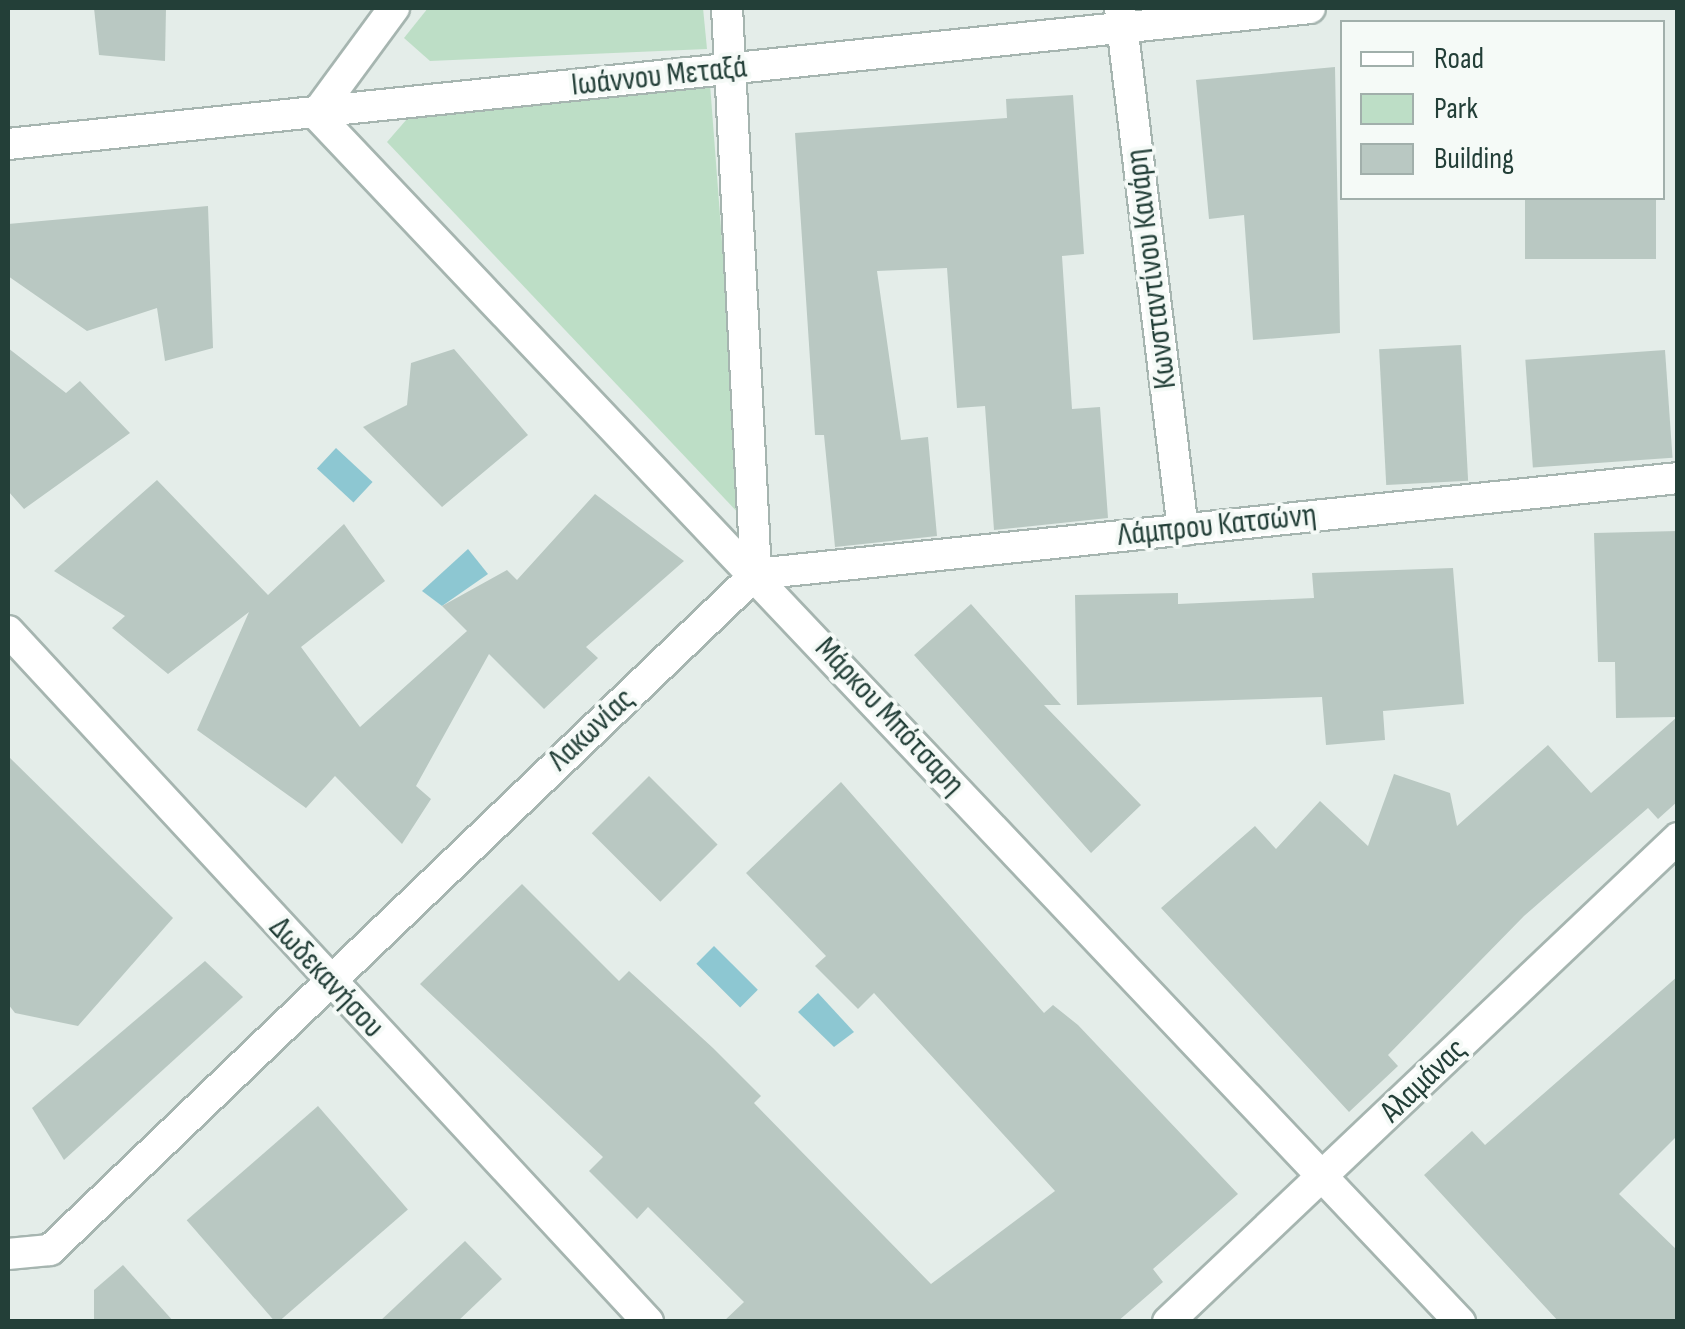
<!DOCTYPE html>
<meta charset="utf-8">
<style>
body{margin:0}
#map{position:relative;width:1685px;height:1329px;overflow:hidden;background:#e4ede9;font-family:"Sofia Sans Condensed",sans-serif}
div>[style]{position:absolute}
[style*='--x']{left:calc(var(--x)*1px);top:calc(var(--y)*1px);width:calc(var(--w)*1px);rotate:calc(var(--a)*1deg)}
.green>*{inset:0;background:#bddec6}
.water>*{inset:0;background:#8dc7d2;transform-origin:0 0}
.building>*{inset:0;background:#b9c8c2;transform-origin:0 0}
.roads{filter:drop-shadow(2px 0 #a6b5b0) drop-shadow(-2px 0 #a6b5b0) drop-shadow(0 2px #a6b5b0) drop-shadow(0 -2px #a6b5b0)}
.minor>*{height:30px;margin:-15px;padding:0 15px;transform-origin:15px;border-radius:15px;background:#fff}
span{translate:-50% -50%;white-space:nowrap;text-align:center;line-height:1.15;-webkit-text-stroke:8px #f5faf7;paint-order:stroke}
.street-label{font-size:32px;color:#233f38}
.frame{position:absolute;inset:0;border:10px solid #233f38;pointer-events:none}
.legend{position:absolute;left:1340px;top:20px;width:325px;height:180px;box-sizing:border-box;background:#f5faf7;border:2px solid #a1afab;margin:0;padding:12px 18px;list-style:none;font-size:30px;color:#233f38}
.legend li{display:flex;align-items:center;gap:20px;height:50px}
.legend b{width:50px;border:2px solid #a1afab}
</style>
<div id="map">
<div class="green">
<i style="clip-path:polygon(428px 8px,703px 8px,707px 49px,430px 61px,404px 38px)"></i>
<i style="clip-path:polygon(710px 84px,743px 518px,387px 142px,407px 119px)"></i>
</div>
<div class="water">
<i style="left:336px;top:448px;width:50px;height:28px;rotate:43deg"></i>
<i style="clip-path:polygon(468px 549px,488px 574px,442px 606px,422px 591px)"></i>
<i style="left:714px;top:946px;width:62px;height:25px;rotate:45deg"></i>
<i style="clip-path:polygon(818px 993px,854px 1032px,834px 1047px,798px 1012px)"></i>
</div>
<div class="building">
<i style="clip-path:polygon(94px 8px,166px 8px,165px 61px,99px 55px)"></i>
<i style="clip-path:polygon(1335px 67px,1340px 333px,1253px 340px,1244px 215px,1209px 219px,1196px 80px)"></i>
<i style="clip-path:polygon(1073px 95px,1084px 254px,1062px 256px,1072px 409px,1100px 407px,1108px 518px,994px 530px,985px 406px,957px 408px,947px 268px,877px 271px,901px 440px,928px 437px,937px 536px,835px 547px,824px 435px,815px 435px,795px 133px,1007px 118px,1006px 99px)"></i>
<i style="left:1525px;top:198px;width:131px;height:61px"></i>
<i style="clip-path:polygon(208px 206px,213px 348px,165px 361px,157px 308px,87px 331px,8px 276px,8px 224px)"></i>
<i style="left:1461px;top:345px;width:136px;height:82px;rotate:87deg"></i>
<i style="clip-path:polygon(8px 348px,66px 393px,80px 381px,130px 433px,24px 509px,8px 491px)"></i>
<i style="clip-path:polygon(454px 349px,528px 435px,442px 507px,363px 427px,407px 405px,411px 363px)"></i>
<i style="left:1665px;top:350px;width:108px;height:140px;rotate:86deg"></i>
<i style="clip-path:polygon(157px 480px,268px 595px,344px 524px,385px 581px,301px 647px,360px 727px,467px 631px,442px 606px,507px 570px,517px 580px,595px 494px,684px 561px,586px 647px,598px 658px,544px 709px,489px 654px,416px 786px,431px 799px,402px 844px,335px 776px,306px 808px,197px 730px,249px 612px,168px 674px,112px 628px,125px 616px,54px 571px)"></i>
<i style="clip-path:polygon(1678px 531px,1678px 801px,1658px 819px,1648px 808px,1524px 916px,1388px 1055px,1398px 1066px,1349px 1112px,1161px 908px,1255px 826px,1276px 849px,1320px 801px,1368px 846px,1394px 774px,1450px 793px,1457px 826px,1548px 745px,1591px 793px,1677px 717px,1616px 718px,1615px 662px,1598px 662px,1594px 533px)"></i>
<i style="clip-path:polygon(1453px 568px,1464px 704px,1383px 711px,1385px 740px,1326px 745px,1322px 697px,1077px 705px,1075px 595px,1178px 593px,1178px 604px,1314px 598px,1312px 573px)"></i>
<i style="clip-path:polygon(971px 604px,1061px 705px,1044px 705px,1141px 805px,1091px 853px,914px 655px)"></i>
<i style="clip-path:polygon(8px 756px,173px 918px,78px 1026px,15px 1013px,8px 1004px)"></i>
<i style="left:649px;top:776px;width:97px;height:81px;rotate:45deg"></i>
<i style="clip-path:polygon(841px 782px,1044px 1013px,1053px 1005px,1078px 1025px,1238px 1194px,1153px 1269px,1163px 1282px,1117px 1322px,723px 1322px,744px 1302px,648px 1207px,637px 1219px,589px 1171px,603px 1157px,420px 984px,522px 884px,619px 981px,629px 971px,713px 1048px,761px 1096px,754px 1103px,931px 1284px,1055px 1191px,874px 993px,858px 1009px,815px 966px,826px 956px,746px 873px)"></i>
<i style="clip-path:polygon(205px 961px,243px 997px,64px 1160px,32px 1108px)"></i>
<i style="clip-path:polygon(1678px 976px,1678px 1135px,1619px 1194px,1678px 1251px,1678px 1322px,1559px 1322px,1424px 1175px,1472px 1131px,1485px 1145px)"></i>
<i style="left:318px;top:1106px;width:137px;height:174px;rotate:49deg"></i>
<i style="clip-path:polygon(465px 1241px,502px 1279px,457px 1322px,379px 1322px)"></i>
<i style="clip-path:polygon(123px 1265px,174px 1322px,94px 1322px,94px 1290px)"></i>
</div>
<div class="roads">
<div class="minor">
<i style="--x:394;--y:8;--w:132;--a:126.3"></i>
<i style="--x:316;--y:114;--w:1664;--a:46.56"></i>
<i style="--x:1120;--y:8;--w:526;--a:83.12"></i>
<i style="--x:8;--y:144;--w:1309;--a:-5.96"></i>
<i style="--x:756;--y:574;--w:927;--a:-5.94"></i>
<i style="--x:8;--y:631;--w:942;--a:47.19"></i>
<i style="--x:8;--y:1254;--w:42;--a:-5.4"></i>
<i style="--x:50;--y:1250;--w:977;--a:-43.76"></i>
<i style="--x:756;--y:574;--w:567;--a:-92.93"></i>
<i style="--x:1168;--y:1322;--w:703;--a:-43.5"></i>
</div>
</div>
<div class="street-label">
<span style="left:659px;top:77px;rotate:-6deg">Ιωάννου Μεταξά</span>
<span style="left:1152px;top:269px;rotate:-97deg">Κωνσταντίνου Κανάρη</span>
<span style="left:1217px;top:526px;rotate:-6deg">Λάμπρου Κατσώνη</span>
<span style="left:889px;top:717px;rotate:47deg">Μάρκου Μπότσαρη</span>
<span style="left:592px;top:730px;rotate:-43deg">Λακωνίας</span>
<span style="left:326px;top:978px;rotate:47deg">Δωδεκανήσου</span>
<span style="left:1424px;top:1081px;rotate:-44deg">Αλαμάνας</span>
</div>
<div class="frame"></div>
<ul class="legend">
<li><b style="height:12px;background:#fff"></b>Road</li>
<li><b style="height:28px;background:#bddec6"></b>Park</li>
<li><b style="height:28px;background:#b9c8c2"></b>Building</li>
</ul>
</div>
